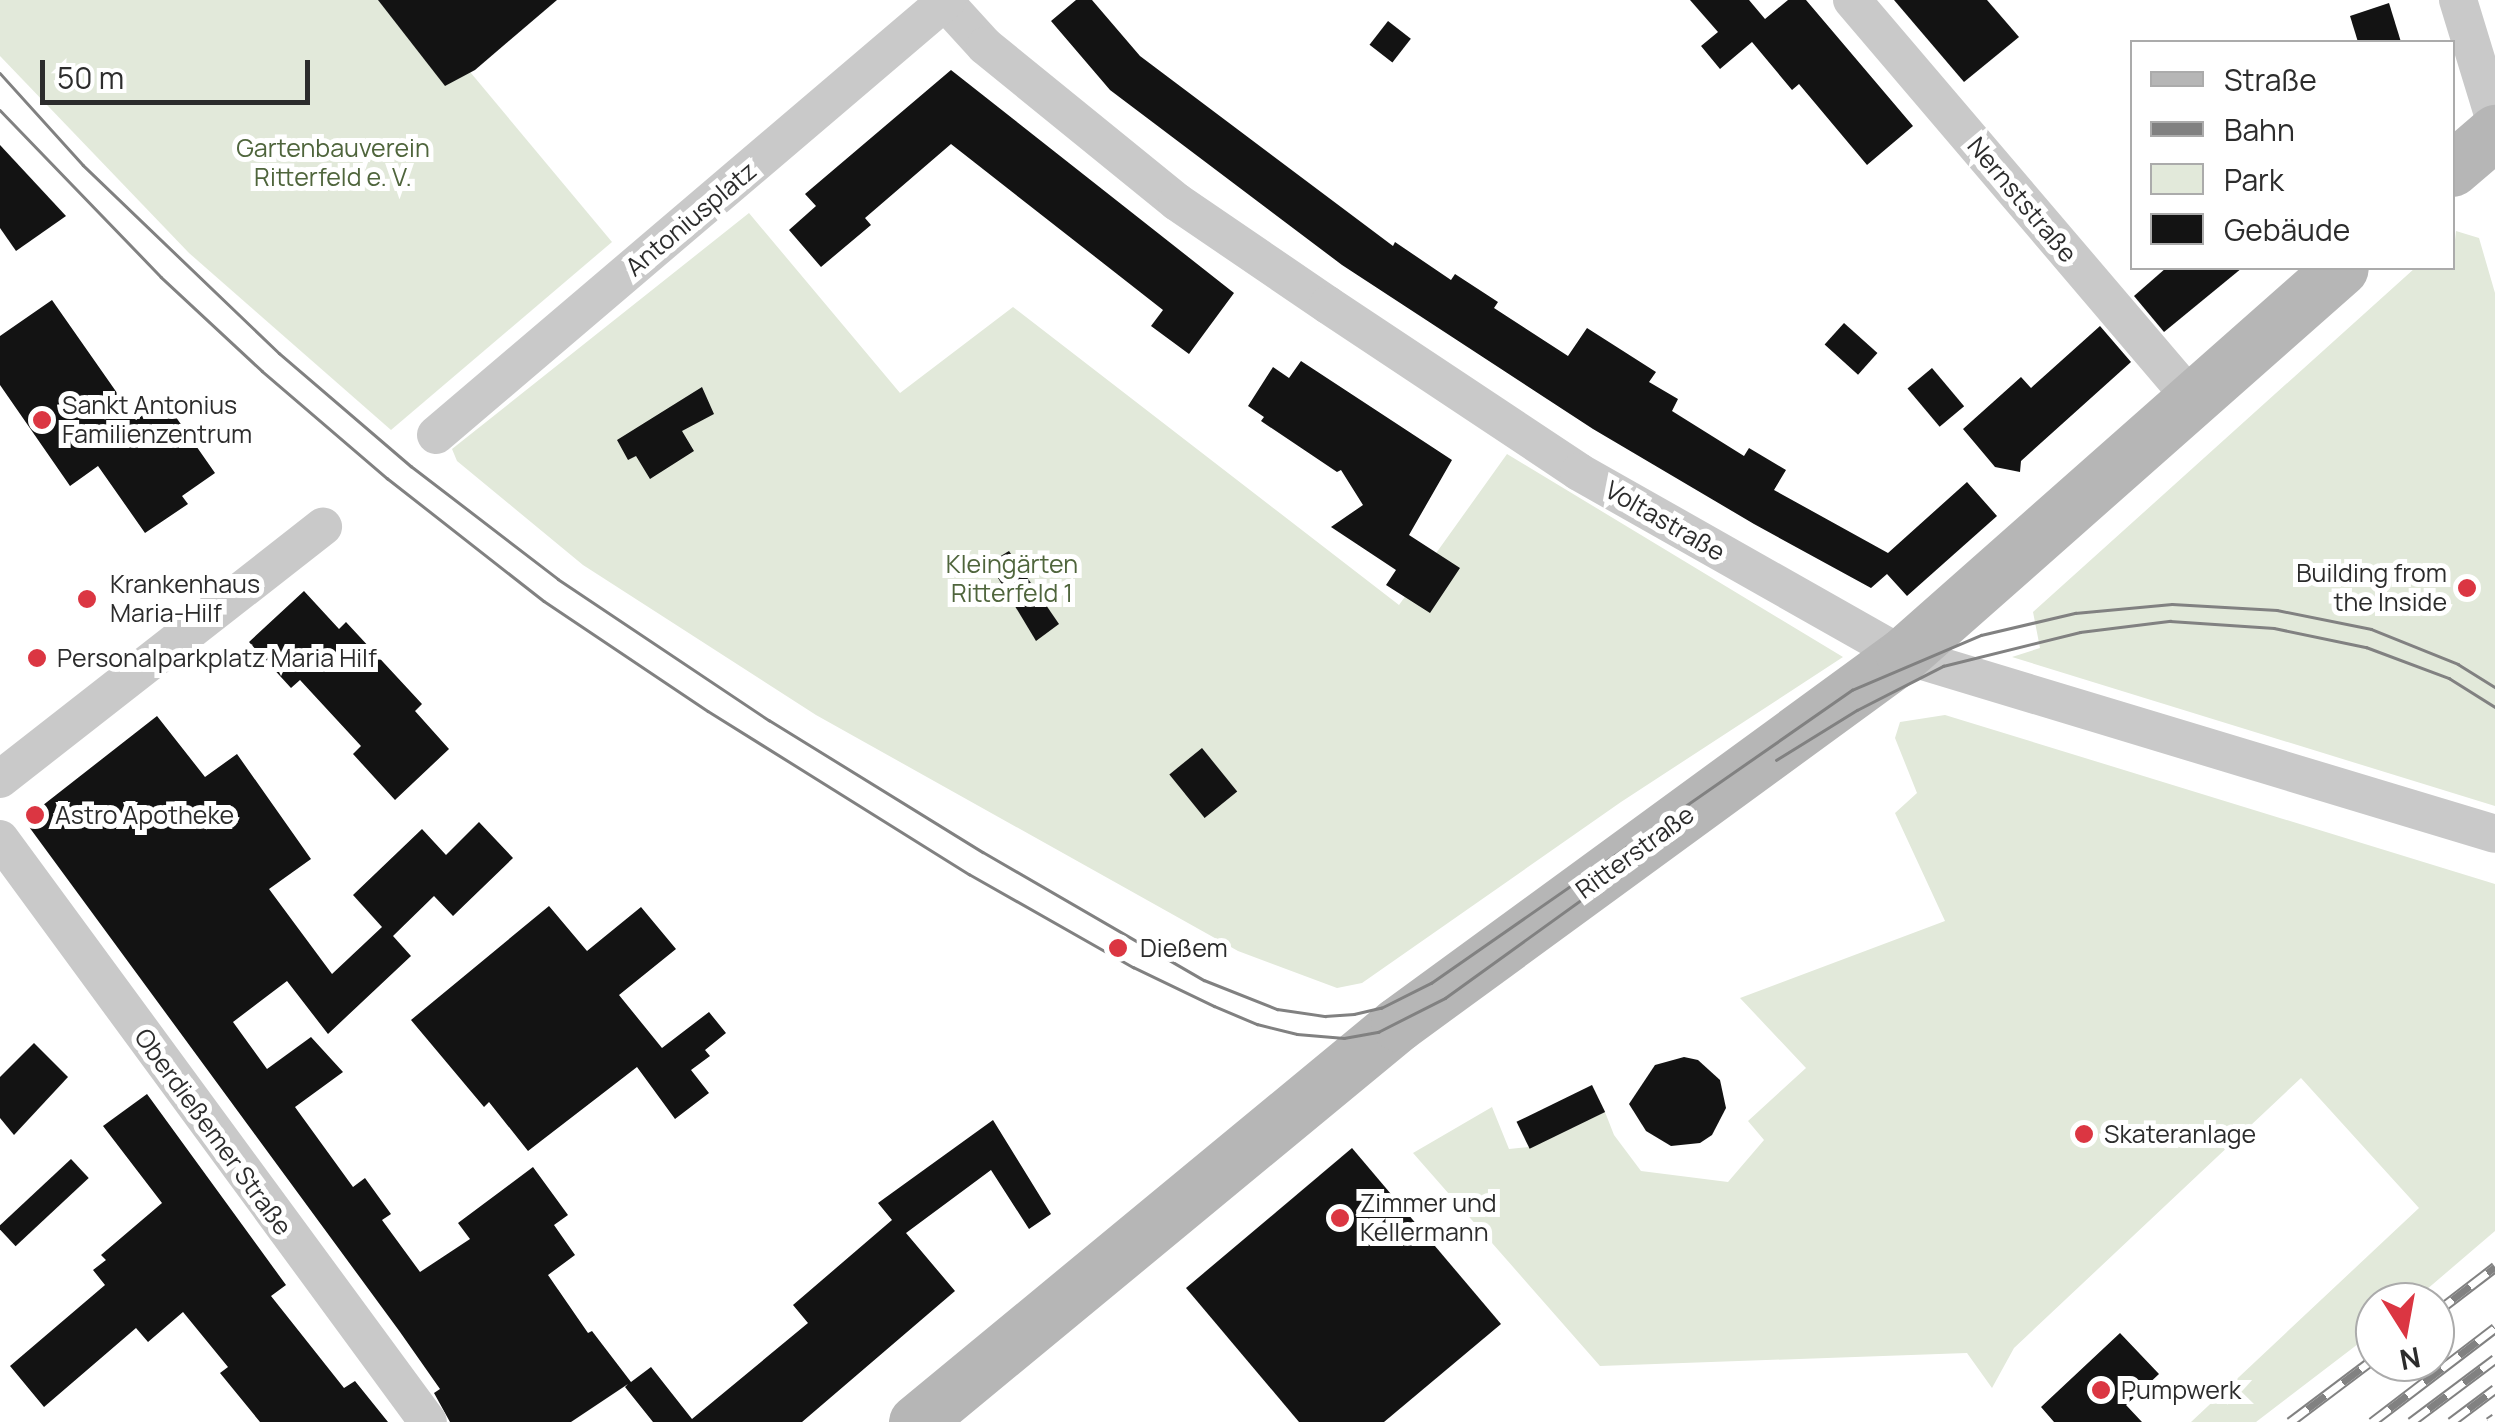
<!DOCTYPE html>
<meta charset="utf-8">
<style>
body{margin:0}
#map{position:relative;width:2495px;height:1422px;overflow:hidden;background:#fff;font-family:Manrope,sans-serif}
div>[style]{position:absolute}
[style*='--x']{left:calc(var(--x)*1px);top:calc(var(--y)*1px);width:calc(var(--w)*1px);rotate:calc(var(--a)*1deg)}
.green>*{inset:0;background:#e2e9da}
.building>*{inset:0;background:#131313;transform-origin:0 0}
.street>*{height:38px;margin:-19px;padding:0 19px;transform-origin:19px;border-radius:19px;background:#c9c9c9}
.secondary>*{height:55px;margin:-27.5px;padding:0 27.5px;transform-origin:27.5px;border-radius:27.5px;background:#b6b6b6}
.tram>*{height:2.5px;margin:-1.25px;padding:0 1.25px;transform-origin:1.25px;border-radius:1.25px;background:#818181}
.rail>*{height:11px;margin-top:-5.5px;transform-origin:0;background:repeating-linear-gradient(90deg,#fff 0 22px,#818181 0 44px);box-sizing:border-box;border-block:2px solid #818181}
.dots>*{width:28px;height:28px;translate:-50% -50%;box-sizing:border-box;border:5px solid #fff;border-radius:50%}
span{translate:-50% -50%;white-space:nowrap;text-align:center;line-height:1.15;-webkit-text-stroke:10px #fff;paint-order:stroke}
.park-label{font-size:25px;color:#4f653c}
.street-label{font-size:25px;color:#2c2c2c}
.poi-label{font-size:25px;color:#2c2c2c}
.left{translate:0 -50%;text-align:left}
.right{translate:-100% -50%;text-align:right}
.legend{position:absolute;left:2130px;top:40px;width:325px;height:230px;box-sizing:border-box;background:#fff;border:2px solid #ababab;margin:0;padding:12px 18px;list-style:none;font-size:30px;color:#2c2c2c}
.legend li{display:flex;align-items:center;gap:20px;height:50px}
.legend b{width:50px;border:2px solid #ababab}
.north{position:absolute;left:2355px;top:1282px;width:100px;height:100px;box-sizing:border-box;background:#fff;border:2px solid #ababab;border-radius:50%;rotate:169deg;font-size:28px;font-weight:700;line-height:40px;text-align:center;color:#2c2c2c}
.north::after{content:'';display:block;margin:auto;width:35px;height:45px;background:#db3642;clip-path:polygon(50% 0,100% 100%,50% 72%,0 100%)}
.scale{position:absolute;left:40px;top:60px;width:270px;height:45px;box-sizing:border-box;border:5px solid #2c2c2c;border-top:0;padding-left:12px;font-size:30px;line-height:35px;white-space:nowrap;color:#2c2c2c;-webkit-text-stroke:8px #fff;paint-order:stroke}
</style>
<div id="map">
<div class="green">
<i style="clip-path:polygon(0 0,410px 0,612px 242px,391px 430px,189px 253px,0 56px)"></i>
<i style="clip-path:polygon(749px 213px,900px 393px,1013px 307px,1399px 605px,1507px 454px,1843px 657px,1621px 802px,1362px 983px,1337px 988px,1238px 951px,816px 715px,583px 565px,457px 461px,452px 449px)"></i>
<i style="clip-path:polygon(2456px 231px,2479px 238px,2495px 293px,2495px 806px,2012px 657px,2040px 648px,2033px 612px,2415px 268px,2452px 268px)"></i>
<i style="clip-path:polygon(1945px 715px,2495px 884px,2495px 1231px,2412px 1302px,2375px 1302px,2375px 1331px,2256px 1422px,2191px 1422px,2419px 1208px,2301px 1078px,2014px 1348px,1992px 1388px,1967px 1353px,1600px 1366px,1413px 1153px,1492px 1107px,1509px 1149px,1528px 1147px,1605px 1112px,1614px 1135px,1641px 1171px,1728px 1182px,1764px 1140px,1748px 1121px,1806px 1068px,1740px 998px,1945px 921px,1895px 813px,1917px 793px,1895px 738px,1900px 722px)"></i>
</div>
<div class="building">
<i style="clip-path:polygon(378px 0,557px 0,475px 70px,445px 86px)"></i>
<i style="clip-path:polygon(1076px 0,1092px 0,1140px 56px,1393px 246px,1395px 242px,1451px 280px,1455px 274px,1498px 302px,1494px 308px,1568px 356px,1587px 328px,1656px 372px,1649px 382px,1678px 399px,1672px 411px,1744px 456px,1749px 448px,1786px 470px,1774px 490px,1888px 553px,1967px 482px,1997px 516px,1907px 596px,1887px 574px,1871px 588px,1754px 524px,1593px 429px,1342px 265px,1110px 90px,1051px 21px)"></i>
<i style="clip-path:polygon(1690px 0,1749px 0,1765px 19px,1788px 0,1806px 0,1913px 126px,1867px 165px,1799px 84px,1792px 90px,1752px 42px,1720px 69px,1701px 46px,1718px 32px)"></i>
<i style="clip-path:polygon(1894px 0,1987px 0,2019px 37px,1964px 82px)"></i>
<i style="clip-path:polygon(2389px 3px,2401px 42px,2358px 42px,2350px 16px)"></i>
<i style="left:1388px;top:21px;width:29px;height:30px;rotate:38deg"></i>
<i style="clip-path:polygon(951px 70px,1234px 293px,1189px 354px,1151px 326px,1163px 310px,951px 144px,865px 218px,871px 225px,821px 267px,789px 230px,816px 206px,805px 194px)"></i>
<i style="clip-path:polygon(0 145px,66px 216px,16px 251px,0 228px)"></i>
<i style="clip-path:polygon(2166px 268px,2242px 268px,2164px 332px,2134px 296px)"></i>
<i style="clip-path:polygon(52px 300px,136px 420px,164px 400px,215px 473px,182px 496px,188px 504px,145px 533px,98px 466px,70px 486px,0 385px,0 336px)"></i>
<i style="left:1844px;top:323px;width:45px;height:29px;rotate:42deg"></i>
<i style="clip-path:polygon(2100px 326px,2131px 362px,2021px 461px,2020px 472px,1995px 467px,1963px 429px,2021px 377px,2031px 388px)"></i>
<i style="clip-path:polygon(1301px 361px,1452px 460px,1409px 535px,1460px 568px,1430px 613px,1386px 585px,1396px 570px,1331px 527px,1363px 505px,1341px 470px,1337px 472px,1261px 421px,1264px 417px,1248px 406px,1273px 367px,1289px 378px)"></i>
<i style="left:1932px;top:368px;width:50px;height:32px;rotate:50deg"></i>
<i style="clip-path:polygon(702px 387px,714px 414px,682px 431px,694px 451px,650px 479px,636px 456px,628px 460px,617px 440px)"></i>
<i style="clip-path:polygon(1009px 551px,1059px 624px,1036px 641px,989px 563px)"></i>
<i style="clip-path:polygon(304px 591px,339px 629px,346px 622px,422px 704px,415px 711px,449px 749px,395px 800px,353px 754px,361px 746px,300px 680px,291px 688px,249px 642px)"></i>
<i style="clip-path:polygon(157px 716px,205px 777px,237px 754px,311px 859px,269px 889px,332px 974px,382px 927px,353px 895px,422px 829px,446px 855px,479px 822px,513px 858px,453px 916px,434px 896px,393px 936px,411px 956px,328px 1034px,287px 981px,233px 1022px,267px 1069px,311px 1037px,343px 1072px,295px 1107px,353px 1187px,365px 1178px,391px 1214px,382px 1220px,420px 1272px,470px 1239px,458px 1223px,533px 1167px,568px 1215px,554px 1225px,575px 1255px,548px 1275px,588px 1333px,592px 1331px,631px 1382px,651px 1367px,692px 1419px,808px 1323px,793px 1305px,892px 1220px,878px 1203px,993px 1120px,1051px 1214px,1029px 1229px,991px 1170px,906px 1233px,955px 1291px,802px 1422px,653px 1422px,625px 1387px,628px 1384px,571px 1422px,450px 1422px,434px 1393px,440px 1389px,400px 1332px,24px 820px)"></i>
<i style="left:1202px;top:748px;width:56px;height:42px;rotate:51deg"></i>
<i style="clip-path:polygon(549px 906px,587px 951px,641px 907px,676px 949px,619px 995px,662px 1048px,709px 1012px,726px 1033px,705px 1050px,710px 1056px,691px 1070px,709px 1093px,675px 1119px,637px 1067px,528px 1151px,489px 1102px,484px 1107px,411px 1020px)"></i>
<i style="clip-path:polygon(34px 1043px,68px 1077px,14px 1135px,0 1118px,0 1077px)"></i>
<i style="clip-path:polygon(1684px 1057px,1698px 1060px,1720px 1080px,1726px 1108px,1712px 1135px,1700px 1143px,1671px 1146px,1646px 1131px,1629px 1104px,1655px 1065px)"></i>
<i style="left:1592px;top:1085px;width:30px;height:84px;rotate:64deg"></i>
<i style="clip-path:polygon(147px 1094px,286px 1285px,271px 1296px,344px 1388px,355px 1381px,388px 1422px,260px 1422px,220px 1373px,228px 1367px,183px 1312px,148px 1342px,136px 1328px,44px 1407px,10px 1366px,105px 1285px,93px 1270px,106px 1260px,101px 1255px,162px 1203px,103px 1126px)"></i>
<i style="clip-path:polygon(1352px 1148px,1501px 1324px,1384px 1422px,1299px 1422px,1186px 1288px)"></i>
<i style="left:71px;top:1159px;width:26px;height:100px;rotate:47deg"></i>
<i style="clip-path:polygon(2120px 1333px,2159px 1374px,2126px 1405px,2142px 1422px,2054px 1422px,2041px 1407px)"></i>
</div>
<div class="street">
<i style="--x:943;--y:0;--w:62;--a:47.6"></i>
<i style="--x:985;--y:46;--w:247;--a:39.1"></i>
<i style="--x:1177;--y:202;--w:183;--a:34.3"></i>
<i style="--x:1328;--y:305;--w:301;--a:33.6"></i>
<i style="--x:1579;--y:472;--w:372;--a:29.5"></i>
<i style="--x:1903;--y:655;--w:618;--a:16.82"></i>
<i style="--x:1852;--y:0;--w:524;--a:49.56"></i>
<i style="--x:2458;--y:0;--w:127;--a:73"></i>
<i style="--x:436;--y:435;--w:671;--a:-40.41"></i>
<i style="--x:0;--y:779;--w:410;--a:-38"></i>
<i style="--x:0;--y:839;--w:723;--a:53.72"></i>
</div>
<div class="secondary">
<i style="--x:2452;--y:169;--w:57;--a:-40.7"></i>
<i style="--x:916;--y:1422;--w:625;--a:-39.55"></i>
<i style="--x:1398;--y:1024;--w:625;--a:-36.16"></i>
<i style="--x:1903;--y:655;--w:584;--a:-41.46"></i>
</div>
<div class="tram">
<i style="--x:0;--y:73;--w:124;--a:47.9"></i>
<i style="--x:83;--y:165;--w:272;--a:43.8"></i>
<i style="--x:279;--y:353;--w:174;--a:40.6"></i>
<i style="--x:411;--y:466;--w:185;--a:37.5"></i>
<i style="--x:558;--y:579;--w:254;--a:33.8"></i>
<i style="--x:769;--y:720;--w:251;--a:31.7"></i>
<i style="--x:983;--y:852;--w:255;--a:30.1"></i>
<i style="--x:1204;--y:980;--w:79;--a:21.7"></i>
<i style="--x:1277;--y:1009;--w:49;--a:8.3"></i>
<i style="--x:1325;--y:1016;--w:29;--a:-4"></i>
<i style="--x:1354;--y:1014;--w:28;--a:-13"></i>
<i style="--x:1381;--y:1008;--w:56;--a:-26.6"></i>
<i style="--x:1431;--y:983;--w:513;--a:-34.84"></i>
<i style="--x:1852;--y:690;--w:140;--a:-23.1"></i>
<i style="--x:1981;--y:635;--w:97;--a:-13.2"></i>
<i style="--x:2075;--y:613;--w:97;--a:-5.3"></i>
<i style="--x:2172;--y:604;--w:105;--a:3.3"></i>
<i style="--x:2277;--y:610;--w:96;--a:11.4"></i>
<i style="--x:2371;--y:629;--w:94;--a:21.9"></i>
<i style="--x:2458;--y:664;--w:44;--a:31.9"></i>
<i style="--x:0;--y:110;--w:232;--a:46"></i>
<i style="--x:161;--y:277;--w:138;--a:42.9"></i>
<i style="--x:262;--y:371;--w:165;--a:40.6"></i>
<i style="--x:387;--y:478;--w:199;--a:38.1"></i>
<i style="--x:544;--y:601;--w:197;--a:33.9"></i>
<i style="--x:708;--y:711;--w:308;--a:32"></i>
<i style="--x:969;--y:874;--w:189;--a:29.6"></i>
<i style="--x:1133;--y:967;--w:90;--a:25.7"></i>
<i style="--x:1214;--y:1006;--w:47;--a:22.7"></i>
<i style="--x:1257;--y:1024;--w:41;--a:14"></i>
<i style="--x:1297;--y:1034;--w:47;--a:4.9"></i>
<i style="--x:1344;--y:1038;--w:35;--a:-10"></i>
<i style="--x:1378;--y:1032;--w:75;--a:-26.9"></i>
<i style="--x:1445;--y:998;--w:238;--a:-35.8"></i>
<i style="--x:1776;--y:760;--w:95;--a:-31.7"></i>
<i style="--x:1857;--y:710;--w:97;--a:-27.1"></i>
<i style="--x:1943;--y:666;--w:141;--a:-13.9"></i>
<i style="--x:2080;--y:632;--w:91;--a:-7"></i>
<i style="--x:2170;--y:621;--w:104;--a:3.9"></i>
<i style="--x:2274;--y:628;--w:94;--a:11.7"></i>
<i style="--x:2366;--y:647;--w:89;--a:20.5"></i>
<i style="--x:2449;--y:678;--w:54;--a:32.2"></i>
</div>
<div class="rail">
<i style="--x:2435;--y:1313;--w:76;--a:-37.5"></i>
<i style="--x:2290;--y:1422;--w:106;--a:-37"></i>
<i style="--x:2372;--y:1422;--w:155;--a:-37.4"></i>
<i style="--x:2411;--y:1422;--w:105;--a:-36.9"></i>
<i style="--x:2451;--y:1422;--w:55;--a:-36.9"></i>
<i style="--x:2489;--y:1422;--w:7;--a:-34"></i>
</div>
<div class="dots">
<i style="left:42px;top:420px;background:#db3642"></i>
<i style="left:2467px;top:588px;background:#db3642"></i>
<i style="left:87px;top:599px;background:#db3642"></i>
<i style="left:37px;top:658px;background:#db3642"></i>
<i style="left:35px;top:815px;background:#db3642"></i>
<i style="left:1118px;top:948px;background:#db3642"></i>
<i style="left:2084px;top:1134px;background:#db3642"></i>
<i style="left:1340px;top:1218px;background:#db3642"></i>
<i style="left:2101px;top:1390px;background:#db3642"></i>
</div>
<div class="park-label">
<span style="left:333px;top:163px">Gartenbauverein<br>Ritterfeld e. V.</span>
<span style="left:1012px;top:579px">Kleingärten<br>Ritterfeld 1</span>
</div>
<div class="street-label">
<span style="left:2022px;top:200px;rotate:50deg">Nernststraße</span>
<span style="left:691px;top:219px;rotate:-40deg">Antoniusplatz</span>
<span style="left:1665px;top:521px;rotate:30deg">Voltastraße</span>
<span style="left:1635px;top:852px;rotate:-36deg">Ritterstraße</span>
<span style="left:213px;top:1132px;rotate:54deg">Oberdießemer Straße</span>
</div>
<div class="poi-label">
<span class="left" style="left:62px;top:420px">Sankt Antonius<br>Familienzentrum</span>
<span class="right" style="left:2447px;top:588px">Building from<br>the Inside</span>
<span class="left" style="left:110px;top:599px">Krankenhaus<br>Maria-Hilf</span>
<span class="left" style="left:57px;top:658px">Personalparkplatz Maria Hilf</span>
<span class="left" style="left:55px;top:815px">Astro Apotheke</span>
<span class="left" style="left:1140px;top:948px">Dießem</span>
<span class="left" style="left:2104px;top:1134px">Skateranlage</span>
<span class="left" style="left:1360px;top:1218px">Zimmer und<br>Kellermann</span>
<span class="left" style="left:2121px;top:1390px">Pumpwerk</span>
</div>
<ul class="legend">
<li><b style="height:12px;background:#b6b6b6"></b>Straße</li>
<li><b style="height:12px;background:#818181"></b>Bahn</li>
<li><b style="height:28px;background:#e2e9da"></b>Park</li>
<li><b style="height:28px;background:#131313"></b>Gebäude</li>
</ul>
<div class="north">N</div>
<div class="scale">50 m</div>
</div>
